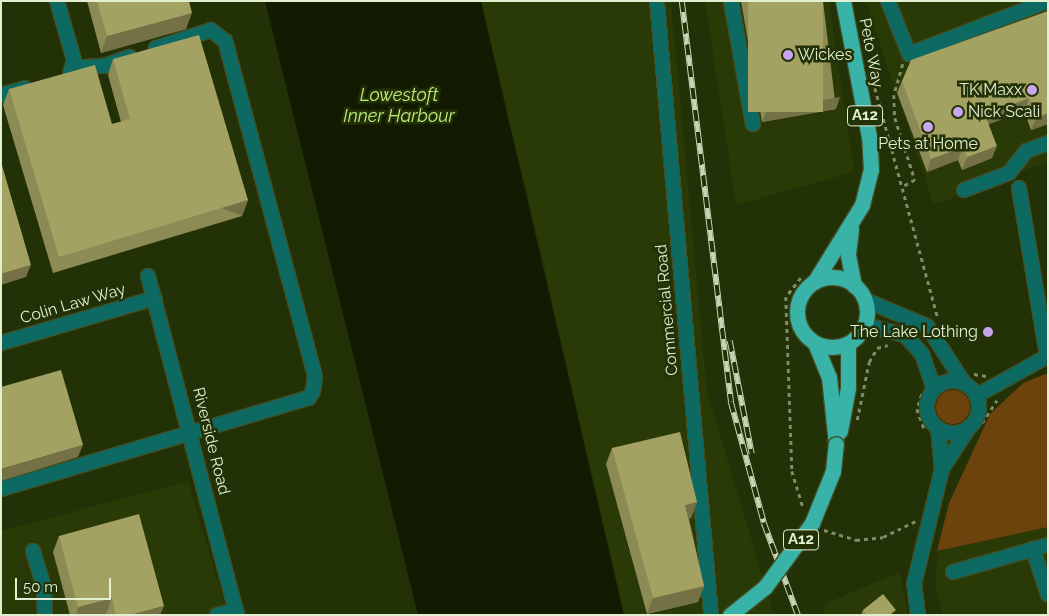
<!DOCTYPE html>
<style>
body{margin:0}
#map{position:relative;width:1049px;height:616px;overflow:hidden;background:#233106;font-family:Raleway,sans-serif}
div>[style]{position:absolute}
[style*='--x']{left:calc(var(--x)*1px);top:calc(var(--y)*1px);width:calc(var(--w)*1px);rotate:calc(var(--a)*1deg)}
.built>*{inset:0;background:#293a07}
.green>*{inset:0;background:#6c420d}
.round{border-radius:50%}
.water>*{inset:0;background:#121b02}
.path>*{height:2.5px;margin-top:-1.25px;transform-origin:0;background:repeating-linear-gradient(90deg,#7f8c68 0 4px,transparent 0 8px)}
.roads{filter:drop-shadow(1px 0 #424f26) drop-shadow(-1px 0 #424f26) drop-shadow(0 1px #424f26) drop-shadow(0 -1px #424f26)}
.minor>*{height:14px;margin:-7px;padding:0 7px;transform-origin:7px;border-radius:7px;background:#0c6a63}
.minor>.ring{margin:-7px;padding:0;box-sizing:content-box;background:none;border:14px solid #0c6a63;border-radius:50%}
.highway>*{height:15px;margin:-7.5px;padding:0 7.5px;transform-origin:7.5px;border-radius:7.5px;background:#39b3a8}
.highway>.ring{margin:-7.5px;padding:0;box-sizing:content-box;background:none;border:15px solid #39b3a8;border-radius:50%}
.rail>*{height:5.5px;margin-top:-2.75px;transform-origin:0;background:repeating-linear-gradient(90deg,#233106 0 11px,#c8d5b5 0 22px);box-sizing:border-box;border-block:1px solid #c8d5b5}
.bridges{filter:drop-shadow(1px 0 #424f26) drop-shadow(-1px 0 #424f26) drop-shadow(0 1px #424f26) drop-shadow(0 -1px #424f26)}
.highway-bridge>*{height:15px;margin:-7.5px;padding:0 7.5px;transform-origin:7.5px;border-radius:7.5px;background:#39b3a8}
.wall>*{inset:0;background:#8d8b55}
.shaded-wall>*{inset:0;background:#737145;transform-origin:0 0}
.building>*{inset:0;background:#a4a263;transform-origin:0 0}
.dots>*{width:14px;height:14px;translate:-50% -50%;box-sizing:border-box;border:2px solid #233106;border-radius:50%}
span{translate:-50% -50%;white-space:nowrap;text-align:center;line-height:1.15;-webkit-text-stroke:5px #233106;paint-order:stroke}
.shield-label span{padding:1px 4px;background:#233106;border:1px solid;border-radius:4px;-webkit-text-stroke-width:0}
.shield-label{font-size:15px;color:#e2efd1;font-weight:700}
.street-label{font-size:16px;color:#e2efd1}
.poi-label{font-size:16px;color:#e2efd1}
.left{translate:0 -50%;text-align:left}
.right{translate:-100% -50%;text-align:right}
.water-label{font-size:18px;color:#c0eb7c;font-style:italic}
.frame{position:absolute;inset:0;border:2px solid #e2efd1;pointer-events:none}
.scale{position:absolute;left:15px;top:578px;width:96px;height:22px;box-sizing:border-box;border:2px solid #e2efd1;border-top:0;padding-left:6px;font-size:15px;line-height:18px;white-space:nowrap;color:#e2efd1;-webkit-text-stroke:4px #233106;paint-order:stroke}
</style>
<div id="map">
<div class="built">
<i style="clip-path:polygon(476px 1px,671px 1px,707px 392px,774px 615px,624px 615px,527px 191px)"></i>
<i style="clip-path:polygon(705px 1px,829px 1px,854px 172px,736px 205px)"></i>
<i style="clip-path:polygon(866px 1px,1048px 1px,1048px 162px,934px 205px)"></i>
<i style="clip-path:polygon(188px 481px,228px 615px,1px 615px,1px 531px)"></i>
<i style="clip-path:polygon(1048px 527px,1048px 615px,942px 615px,936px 586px,937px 551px)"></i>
<i style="clip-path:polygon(900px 572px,908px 615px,825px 615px,822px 605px)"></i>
</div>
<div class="green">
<i style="clip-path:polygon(1048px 373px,1048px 527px,937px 551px,949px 503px,990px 414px,1023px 383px)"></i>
<i class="round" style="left:936px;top:390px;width:34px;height:34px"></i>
</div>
<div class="water">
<i style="clip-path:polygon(265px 1px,481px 1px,624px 615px,418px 615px)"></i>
</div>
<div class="path">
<i style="--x:903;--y:64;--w:32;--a:106"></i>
<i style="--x:894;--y:95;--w:23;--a:88"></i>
<i style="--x:895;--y:118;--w:65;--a:72.1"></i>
<i style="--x:915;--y:180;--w:13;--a:151"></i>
<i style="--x:875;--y:88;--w:239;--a:74.7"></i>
<i style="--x:801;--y:278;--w:24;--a:128"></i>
<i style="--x:786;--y:297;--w:174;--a:88"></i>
<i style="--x:792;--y:471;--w:39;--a:73"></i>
<i style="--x:974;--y:374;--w:13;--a:9"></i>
<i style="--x:922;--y:394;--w:16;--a:108"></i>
<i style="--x:917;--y:409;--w:23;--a:70"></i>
<i style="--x:857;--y:420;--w:59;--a:-78.3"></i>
<i style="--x:869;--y:362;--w:16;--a:-60"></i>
<i style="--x:877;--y:348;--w:11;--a:-15"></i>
<i style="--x:982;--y:423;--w:27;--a:-57"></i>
<i style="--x:824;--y:530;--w:34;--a:17"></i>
<i style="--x:856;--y:540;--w:27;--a:-6"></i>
<i style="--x:883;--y:537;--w:37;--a:-26"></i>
</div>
<div class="roads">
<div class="minor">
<i style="--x:57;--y:1;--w:61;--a:73.9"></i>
<i style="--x:74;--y:60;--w:15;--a:106"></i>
<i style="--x:657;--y:1;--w:616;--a:84.97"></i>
<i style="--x:731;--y:1;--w:125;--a:79.9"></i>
<i style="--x:888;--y:1;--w:57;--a:68.4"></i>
<i style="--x:909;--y:54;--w:149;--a:-20.9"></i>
<i style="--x:73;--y:68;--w:31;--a:-4"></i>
<i style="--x:104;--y:66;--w:27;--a:-20"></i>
<i style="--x:1;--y:95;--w:25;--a:-16"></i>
<i style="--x:1019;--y:188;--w:170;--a:80.5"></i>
<i style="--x:964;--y:190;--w:48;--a:-20.7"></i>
<i style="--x:1009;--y:173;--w:28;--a:-52"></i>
<i style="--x:1026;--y:151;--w:23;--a:-20"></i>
<i style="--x:148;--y:276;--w:350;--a:75.3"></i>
<i style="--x:865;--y:300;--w:67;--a:22.8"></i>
<i style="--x:927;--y:326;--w:68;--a:57"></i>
<i style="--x:861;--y:332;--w:16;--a:-15"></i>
<i style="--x:876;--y:328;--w:30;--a:14"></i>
<i style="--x:905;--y:335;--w:25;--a:48"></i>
<i style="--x:922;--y:354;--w:36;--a:71"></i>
<i style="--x:1;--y:343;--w:160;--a:-16.3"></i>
<i class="ring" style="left:927px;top:381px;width:38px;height:38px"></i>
<i style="--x:976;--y:396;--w:82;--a:-29.1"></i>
<i style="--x:942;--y:469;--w:51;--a:-56.9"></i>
<i style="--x:1;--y:489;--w:321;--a:-16.5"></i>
<i style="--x:309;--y:398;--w:8;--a:-60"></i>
<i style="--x:313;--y:391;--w:15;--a:-82"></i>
<i style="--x:315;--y:376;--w:347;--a:-105"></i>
<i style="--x:225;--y:41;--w:18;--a:-142"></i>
<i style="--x:211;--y:30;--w:58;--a:161.9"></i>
<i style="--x:1033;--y:549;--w:48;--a:71.9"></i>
<i style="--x:33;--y:551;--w:39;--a:73"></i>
<i style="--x:44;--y:588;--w:27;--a:88"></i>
<i style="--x:953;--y:572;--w:99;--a:-15.9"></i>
<i style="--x:217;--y:615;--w:20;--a:-15"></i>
<i style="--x:918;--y:615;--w:31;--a:-97"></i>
<i style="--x:914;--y:584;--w:118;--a:-76.3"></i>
<i style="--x:942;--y:469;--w:41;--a:-95.6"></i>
</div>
<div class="highway">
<i style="--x:851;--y:229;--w:26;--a:97"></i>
<i style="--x:848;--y:255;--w:31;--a:79"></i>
<i class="ring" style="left:797px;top:277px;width:55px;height:55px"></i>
<i style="--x:815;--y:281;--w:89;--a:-58.3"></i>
<i style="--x:862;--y:205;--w:36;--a:-76"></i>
<i style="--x:871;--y:170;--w:33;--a:-93"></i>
<i style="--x:869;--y:137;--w:138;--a:-100.8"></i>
<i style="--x:815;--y:343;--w:37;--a:68"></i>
<i style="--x:829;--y:377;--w:67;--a:84"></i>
<i style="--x:840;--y:431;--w:44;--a:-79.5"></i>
<i style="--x:848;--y:388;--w:44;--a:-90"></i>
</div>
</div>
<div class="rail">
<i style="--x:682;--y:1;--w:404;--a:83"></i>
<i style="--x:731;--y:402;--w:125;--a:74.7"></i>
<i style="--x:764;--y:523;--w:98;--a:69.7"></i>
<i style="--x:730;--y:341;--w:115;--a:79"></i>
</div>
<div class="bridges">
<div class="highway-bridge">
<i style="--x:730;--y:615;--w:45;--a:-38.7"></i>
<i style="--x:765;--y:587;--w:79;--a:-53.7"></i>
<i style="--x:812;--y:523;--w:56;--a:-68"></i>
<i style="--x:833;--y:471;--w:27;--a:-84"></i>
</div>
</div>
<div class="wall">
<i style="clip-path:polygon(87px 1px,189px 1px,186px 29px,101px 53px)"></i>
<i style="clip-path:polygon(741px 1px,823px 1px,836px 109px,762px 122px)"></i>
<i style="clip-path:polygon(1048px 11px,1048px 124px,1031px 130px,1024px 111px,989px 124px,992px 158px,962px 170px,958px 160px,927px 172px,897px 93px,902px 81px)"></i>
<i style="clip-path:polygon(113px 59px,248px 200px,242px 216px,53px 273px,3px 105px,9px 89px,112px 124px,121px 122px,108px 75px)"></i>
<i style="clip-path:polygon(612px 448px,697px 502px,691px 518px,689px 519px,704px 586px,698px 602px,647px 614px,606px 464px)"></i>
<i style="clip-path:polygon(59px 536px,160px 615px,70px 615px,53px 552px)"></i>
<i style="clip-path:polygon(863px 610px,894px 615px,861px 615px)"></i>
</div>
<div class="shaded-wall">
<i style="clip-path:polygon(192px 13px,186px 29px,101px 53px,107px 36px)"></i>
<i style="clip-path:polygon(840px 97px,836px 109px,762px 122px,767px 110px)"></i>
<i style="clip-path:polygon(1029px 98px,1024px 111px,981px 127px,985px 115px)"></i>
<i style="clip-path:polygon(1048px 113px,1048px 124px,1031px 130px,1036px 118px)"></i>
<i style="clip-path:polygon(997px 146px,992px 158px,962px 170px,967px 157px)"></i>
<i style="clip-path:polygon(963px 147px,958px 160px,927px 172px,931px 159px)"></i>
<i style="left:248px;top:200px;width:17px;height:197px;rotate:111deg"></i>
<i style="clip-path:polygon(31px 265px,26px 277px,1px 285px,1px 274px)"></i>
<i style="clip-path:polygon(83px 445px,78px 457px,1px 481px,1px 469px)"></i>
<i style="clip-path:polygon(697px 502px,691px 518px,679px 521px,685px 505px)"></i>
<i style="clip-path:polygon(704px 586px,698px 602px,647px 614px,653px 598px)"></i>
<i style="clip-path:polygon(112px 598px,106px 614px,76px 615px,78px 607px)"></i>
<i style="clip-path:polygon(164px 606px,160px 615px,129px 615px)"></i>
</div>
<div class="building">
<i style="clip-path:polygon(97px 1px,189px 1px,192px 13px,107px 36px)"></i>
<i style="left:748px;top:1px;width:75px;height:111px"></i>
<i style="clip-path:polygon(1048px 11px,1048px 113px,1036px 118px,1029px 98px,985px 115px,997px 146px,967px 157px,963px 147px,931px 159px,902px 81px,911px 60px)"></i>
<i style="clip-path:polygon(199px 35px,248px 200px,59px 257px,9px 89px,95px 65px,112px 124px,130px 119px,113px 59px)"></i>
<i style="clip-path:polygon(1px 162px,31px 265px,1px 274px)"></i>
<i style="clip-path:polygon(61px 370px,83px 445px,1px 469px,1px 387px)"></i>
<i style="clip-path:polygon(680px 432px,697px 502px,685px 505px,704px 586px,653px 598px,612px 448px)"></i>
<i style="clip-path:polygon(139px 514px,164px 606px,129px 615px,116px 615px,112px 598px,78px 607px,59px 536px)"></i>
<i style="clip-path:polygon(883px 594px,896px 610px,890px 615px,867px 615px,863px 610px)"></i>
</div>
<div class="dots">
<i style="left:788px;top:55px;background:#c9a5ee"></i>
<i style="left:1032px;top:90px;background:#c9a5ee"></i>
<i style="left:958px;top:112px;background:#c9a5ee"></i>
<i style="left:928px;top:127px;background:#c9a5ee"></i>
<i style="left:988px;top:332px;background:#c9a5ee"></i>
</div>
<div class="shield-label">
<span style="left:865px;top:116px">A12</span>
<span style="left:801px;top:540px">A12</span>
</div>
<div class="street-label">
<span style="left:871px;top:53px;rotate:79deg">Peto Way</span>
<span style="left:73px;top:304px;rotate:-16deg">Colin Law Way</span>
<span style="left:667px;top:310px;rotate:-95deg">Commercial Road</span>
<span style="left:211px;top:441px;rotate:76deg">Riverside Road</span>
</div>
<div class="poi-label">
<span class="left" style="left:798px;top:55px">Wickes</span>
<span class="right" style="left:1022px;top:90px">TK Maxx</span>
<span class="left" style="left:968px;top:112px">Nick Scali</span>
<span style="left:928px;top:144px">Pets at Home</span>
<span class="right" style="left:978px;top:332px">The Lake Lothing</span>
</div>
<div class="water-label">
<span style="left:399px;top:106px">Lowestoft<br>Inner Harbour</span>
</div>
<div class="frame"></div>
<div class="scale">50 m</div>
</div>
